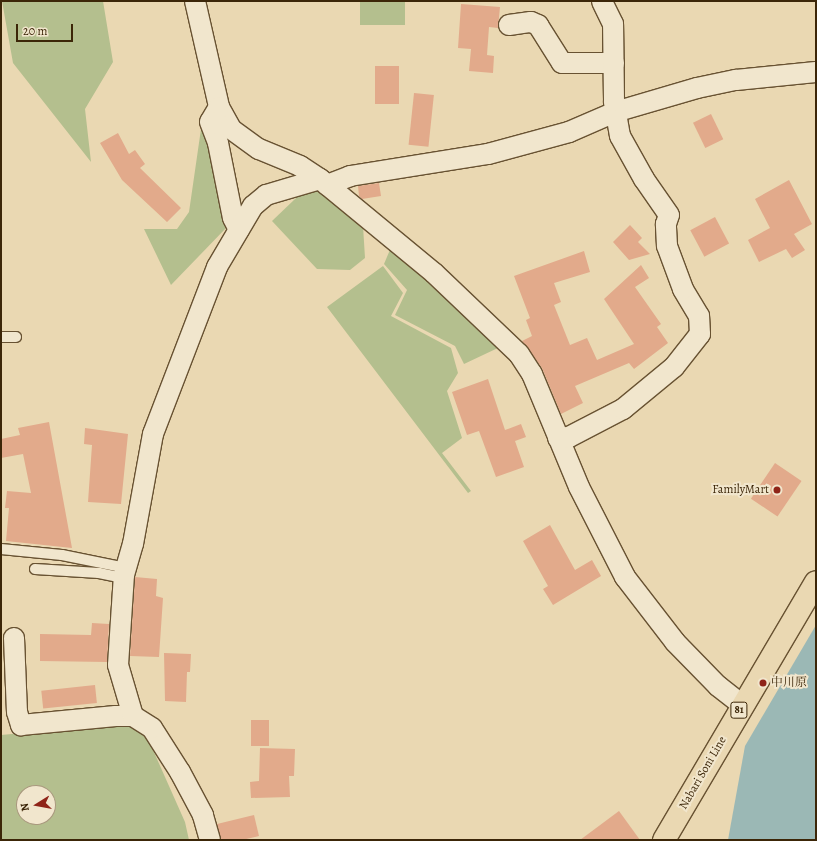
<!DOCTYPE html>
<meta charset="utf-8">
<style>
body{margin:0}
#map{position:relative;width:817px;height:841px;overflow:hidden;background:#ead8b2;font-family:Alegreya,"Noto Serif JP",serif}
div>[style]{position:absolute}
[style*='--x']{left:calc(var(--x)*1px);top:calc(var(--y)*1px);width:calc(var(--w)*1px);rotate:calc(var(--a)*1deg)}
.green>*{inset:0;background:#b4bf8e;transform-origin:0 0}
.water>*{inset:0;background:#9bb8b5}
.building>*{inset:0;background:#e2aa8b;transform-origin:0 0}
.roads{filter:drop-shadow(1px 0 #685232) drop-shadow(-1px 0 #685232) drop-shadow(0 1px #685232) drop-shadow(0 -1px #685232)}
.lane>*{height:10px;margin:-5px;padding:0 5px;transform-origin:5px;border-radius:5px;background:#f1e6cd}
.street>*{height:20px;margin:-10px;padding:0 10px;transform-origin:10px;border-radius:10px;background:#f1e6cd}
.primary>*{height:22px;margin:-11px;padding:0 11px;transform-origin:11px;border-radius:11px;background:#ead8b2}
.dots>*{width:11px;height:11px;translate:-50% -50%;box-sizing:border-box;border:2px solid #f1e6cd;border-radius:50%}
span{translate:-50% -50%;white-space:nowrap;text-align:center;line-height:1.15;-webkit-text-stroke:4px #f1e6cd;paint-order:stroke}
.shield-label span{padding:1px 3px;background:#f1e6cd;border:1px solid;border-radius:3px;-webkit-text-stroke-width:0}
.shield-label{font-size:11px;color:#3c2608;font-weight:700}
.poi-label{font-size:12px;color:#3c2608}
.right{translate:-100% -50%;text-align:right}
.left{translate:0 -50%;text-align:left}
.street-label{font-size:12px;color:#3c2608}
.frame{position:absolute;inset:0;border:2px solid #3c2608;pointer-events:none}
.north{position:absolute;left:16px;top:785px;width:40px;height:40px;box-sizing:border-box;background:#f1e6cd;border:1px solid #a9997e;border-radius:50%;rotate:259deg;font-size:11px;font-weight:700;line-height:16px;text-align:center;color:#3c2608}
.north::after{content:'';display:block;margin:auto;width:14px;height:18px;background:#8f2418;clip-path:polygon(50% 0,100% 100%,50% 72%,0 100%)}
.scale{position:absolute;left:16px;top:24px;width:57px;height:18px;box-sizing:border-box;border:2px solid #3c2608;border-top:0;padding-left:5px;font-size:12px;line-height:14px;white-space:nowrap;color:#3c2608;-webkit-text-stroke:3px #f1e6cd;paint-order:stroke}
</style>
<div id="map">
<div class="green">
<i style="clip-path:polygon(2px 1px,103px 1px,113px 62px,85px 109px,91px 162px,13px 63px)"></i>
<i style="left:360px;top:1px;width:45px;height:24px"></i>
<i style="clip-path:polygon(201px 129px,208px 130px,227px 227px,171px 285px,144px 229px,177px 229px,189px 212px)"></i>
<i style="clip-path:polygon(318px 177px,363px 226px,365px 258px,350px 270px,317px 269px,272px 221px)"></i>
<i style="clip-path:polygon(392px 245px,500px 347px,464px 364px,455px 346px,395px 315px,407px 290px,384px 264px)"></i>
<i style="clip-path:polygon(383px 266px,403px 293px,391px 316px,451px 348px,458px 373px,447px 391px,462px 438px,442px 453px,471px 491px,468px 493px,327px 307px)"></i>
<i style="clip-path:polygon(evenodd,131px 723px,145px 732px,185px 822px,189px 840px,2px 840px,1px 735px,131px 723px,24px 793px,48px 793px,48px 817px,24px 817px,24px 793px)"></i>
</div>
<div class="water">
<i style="clip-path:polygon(816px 625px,816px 840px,728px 840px,745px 746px)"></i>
</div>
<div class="building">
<i style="clip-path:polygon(461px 4px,500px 7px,498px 28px,489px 27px,487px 55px,494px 56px,493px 73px,469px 71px,471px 49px,458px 48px)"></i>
<i style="left:375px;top:66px;width:24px;height:38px"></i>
<i style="left:414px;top:93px;width:20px;height:52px;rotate:6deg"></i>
<i style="left:711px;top:114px;width:28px;height:20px;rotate:64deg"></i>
<i style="clip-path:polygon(118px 133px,129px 154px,135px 150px,145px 164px,140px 168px,181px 208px,167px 222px,122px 180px,100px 143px)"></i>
<i style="clip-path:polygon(789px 180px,812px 224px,794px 234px,805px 250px,792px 258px,786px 249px,759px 262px,748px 240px,770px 228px,755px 199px)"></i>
<i style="clip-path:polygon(379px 183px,381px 196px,362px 199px,359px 196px,358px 186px)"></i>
<i style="left:715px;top:217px;width:30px;height:28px;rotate:62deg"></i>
<i style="clip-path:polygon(630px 225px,642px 238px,638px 242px,650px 254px,629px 260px,613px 242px)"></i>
<i style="clip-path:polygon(584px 251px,590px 272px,554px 283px,561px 302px,554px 305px,570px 345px,587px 338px,597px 360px,634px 344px,604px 299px,641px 265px,649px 278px,635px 287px,661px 324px,657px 327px,668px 343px,634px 369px,629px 363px,575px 386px,583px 403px,561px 414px,542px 368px,522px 341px,532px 336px,526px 320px,530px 318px,514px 276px)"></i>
<i style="clip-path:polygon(488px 379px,505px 430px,521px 424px,526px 437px,515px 441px,524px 467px,496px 477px,479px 431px,467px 435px,452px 392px)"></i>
<i style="clip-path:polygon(49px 422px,51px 433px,72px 548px,6px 541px,9px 508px,5px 508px,7px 491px,31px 493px,23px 454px,1px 458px,1px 439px,20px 435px,18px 428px)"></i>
<i style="clip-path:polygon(85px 428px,128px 434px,121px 504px,88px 502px,92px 445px,84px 444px)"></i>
<i style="left:775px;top:463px;width:32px;height:43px;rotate:34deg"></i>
<i style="clip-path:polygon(550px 525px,575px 570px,592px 560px,601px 576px,553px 605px,543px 589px,548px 586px,523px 541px)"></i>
<i style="clip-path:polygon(135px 577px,157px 579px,156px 596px,163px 598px,159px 657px,130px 656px)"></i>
<i style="clip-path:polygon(92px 623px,109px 624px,107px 662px,40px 661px,40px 634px,91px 635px)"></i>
<i style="clip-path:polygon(164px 653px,191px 654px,190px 672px,187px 672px,186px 702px,165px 701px)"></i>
<i style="left:95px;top:685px;width:18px;height:54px;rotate:84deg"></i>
<i style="left:251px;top:720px;width:18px;height:26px"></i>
<i style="clip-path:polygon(260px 748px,295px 749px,294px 776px,289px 776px,290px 797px,251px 798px,250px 782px,259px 781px)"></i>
<i style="clip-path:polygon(619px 811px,640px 840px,580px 840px)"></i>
<i style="clip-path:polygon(254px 815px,259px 836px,242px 840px,221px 840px,217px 824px)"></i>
</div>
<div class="roads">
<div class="lane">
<i style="--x:1;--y:337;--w:15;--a:0"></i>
<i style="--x:1;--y:549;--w:61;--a:5.6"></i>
<i style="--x:62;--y:555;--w:65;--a:11.5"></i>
<i style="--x:35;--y:569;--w:64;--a:3.6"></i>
<i style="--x:99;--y:573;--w:25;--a:12"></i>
</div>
<div class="street">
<i style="--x:195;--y:1;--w:109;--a:77.2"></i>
<i style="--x:219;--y:107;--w:25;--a:61"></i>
<i style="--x:231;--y:129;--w:34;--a:36"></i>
<i style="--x:259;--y:149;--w:44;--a:22.5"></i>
<i style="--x:300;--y:166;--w:24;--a:33"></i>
<i style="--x:320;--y:179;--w:148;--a:39.5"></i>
<i style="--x:434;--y:273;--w:117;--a:43.6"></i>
<i style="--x:519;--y:354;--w:24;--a:57"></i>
<i style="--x:532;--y:374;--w:122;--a:67.4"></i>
<i style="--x:579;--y:487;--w:101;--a:62.9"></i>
<i style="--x:625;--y:577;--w:82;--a:52.4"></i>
<i style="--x:675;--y:642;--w:62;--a:45.7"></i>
<i style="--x:718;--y:686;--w:31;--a:38"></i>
<i style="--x:509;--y:25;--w:22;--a:-8"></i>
<i style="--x:531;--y:22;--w:8;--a:23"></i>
<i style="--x:538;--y:25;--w:45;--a:57.7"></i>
<i style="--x:562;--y:63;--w:52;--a:0"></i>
<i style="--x:219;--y:107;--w:17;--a:121"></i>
<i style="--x:210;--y:122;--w:22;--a:69"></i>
<i style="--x:218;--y:143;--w:76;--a:78.7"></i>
<i style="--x:233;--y:218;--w:13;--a:63"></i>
<i style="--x:327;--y:185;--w:25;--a:-21"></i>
<i style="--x:350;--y:176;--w:140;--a:-9.1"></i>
<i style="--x:488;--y:154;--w:84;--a:-15.2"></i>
<i style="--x:569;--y:132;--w:50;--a:-23.5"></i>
<i style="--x:615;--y:112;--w:85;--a:-16.3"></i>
<i style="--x:697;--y:88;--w:40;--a:-12"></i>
<i style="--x:736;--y:80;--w:80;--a:-5.7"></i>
<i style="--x:558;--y:438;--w:11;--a:-5"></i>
<i style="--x:569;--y:437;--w:61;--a:-27.4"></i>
<i style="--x:623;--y:409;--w:66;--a:-39.5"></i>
<i style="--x:674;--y:367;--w:42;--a:-51.8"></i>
<i style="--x:700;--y:334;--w:18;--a:-93"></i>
<i style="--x:699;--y:316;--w:31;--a:-121"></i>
<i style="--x:683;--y:289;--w:46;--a:-110.4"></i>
<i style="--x:667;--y:246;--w:22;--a:-93"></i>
<i style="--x:666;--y:224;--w:9;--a:-72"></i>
<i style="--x:669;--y:215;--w:44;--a:-124.8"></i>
<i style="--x:644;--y:179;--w:49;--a:-119.2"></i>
<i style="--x:620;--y:136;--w:36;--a:-100"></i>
<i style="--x:614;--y:101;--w:77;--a:-90.7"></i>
<i style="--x:613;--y:24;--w:25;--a:-116"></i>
<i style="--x:14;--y:638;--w:74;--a:87.7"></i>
<i style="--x:17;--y:712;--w:14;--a:73"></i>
<i style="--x:21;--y:725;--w:95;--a:-5.4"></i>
<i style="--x:116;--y:716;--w:17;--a:0"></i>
<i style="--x:210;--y:840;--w:26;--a:-106"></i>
<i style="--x:203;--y:815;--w:49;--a:-118.1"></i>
<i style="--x:180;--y:772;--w:52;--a:-122.5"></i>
<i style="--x:152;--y:728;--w:22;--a:-148"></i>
<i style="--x:133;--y:716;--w:53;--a:-106.4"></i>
<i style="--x:118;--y:665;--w:90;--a:-86.2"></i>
<i style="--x:124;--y:575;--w:32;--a:-74"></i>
<i style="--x:133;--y:544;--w:112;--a:-79.7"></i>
<i style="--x:153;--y:434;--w:179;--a:-69"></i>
<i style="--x:217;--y:267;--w:71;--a:-59.5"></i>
<i style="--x:253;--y:206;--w:17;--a:-40"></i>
<i style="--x:266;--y:195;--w:56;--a:-16.5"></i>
</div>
<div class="primary">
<i style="--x:664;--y:840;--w:299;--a:-59.5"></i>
</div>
</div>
<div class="dots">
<i style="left:777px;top:490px;background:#8f2418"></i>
<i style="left:763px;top:683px;background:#8f2418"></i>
</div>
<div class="shield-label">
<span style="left:739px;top:710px">81</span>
</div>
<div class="poi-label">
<span class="right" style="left:769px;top:490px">FamilyMart</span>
<span class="left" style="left:771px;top:683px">中川原</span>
</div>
<div class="street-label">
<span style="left:703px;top:773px;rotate:-60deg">Nabari Soni Line</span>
</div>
<div class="frame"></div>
<div class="north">N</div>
<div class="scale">20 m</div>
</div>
